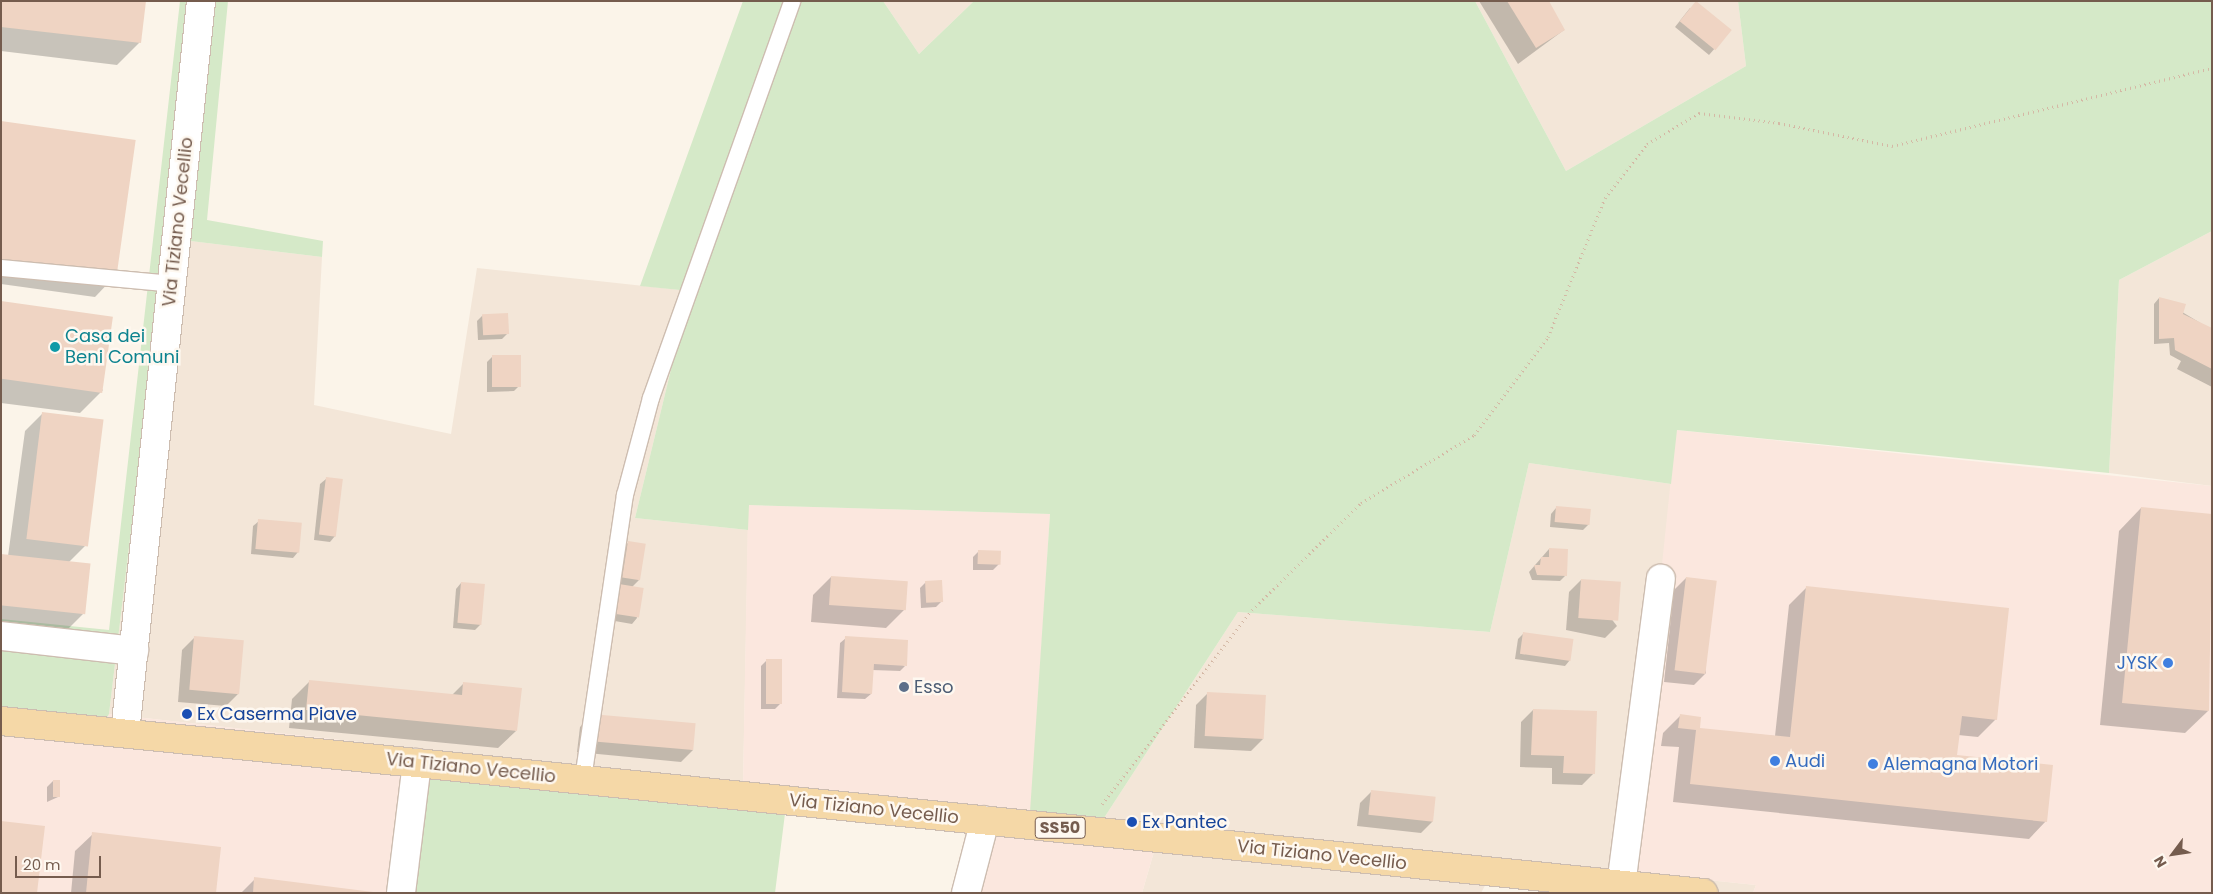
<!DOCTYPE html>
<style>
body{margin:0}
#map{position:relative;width:2213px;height:894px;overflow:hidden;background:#fbf4e9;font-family:Poppins,sans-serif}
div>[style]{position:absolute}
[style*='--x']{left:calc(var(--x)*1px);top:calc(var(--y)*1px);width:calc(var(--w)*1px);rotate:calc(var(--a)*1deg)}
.residential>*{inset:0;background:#f3e6d8}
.commercial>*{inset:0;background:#fbe7de}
.green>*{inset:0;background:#d5e9c8}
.shadow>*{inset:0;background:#0003}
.building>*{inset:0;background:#efd4c3;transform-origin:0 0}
.path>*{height:3px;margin-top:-1.5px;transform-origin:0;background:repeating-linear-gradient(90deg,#d4b8a5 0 1px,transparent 0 5px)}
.roads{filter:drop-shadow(1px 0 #cdbdb0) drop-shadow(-1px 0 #cdbdb0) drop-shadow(0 1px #cdbdb0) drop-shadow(0 -1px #cdbdb0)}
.lane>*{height:16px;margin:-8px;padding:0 8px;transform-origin:8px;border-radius:8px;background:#fff}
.street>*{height:28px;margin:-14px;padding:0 14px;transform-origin:14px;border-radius:14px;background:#fff}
.primary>*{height:28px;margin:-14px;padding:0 14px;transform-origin:14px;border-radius:14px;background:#f5d8a7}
.dots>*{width:14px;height:14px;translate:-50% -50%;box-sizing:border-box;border:2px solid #fef8f0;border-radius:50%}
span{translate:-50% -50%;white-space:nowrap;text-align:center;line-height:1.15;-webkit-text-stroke:5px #fef8f0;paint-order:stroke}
.shield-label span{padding:1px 4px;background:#fef8f0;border:1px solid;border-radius:4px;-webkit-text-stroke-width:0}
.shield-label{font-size:16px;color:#755c4e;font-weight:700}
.street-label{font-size:18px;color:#755c4e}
.culture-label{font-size:18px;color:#0d838f}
.left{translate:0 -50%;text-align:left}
.shop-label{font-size:18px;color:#366cbe}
.right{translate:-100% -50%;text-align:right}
.service-label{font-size:18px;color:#4e5e75}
.transit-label{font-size:18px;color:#164399}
.frame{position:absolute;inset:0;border:2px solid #755c4e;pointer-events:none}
.north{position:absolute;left:2148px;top:829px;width:50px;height:50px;-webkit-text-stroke:4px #fef8f0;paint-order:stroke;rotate:239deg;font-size:14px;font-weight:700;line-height:20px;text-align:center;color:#755c4e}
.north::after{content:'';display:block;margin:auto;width:18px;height:22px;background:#755c4e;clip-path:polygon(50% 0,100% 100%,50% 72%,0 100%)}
.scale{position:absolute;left:15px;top:856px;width:86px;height:22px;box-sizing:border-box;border:2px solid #755c4e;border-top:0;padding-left:6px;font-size:15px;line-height:18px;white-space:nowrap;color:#755c4e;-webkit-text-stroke:4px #fef8f0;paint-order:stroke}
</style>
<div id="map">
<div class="residential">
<i style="clip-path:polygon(883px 1px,974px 1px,919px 54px)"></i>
<i style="clip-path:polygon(1475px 1px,1738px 1px,1746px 66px,1566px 171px)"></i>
<i style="clip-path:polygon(2212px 231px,2212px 486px,2109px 473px,2119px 280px)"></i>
<i style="clip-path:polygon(166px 238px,322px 257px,314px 405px,451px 434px,477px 268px,690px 291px,635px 518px,748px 530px,743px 785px,109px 714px)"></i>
<i style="clip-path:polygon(1529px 463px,1671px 484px,1631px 872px,1756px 885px,1753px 893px,1620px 893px,1630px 872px,1500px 858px,1481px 893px,1142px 893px,1162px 824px,1104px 818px,1238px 612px,1490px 632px)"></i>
</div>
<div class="commercial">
<i style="clip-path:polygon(1676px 430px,2212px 486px,2212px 893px,1753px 893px,1756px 885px,1630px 872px)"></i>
<i style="clip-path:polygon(748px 505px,1050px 514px,1031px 812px,1162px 824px,1142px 893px,966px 893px,990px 809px,743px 785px)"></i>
<i style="clip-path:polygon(109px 714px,421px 749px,406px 893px,1px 893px,1px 736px,92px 744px)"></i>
</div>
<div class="green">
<i style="clip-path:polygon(180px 1px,228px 1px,207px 220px,323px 241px,322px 257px,166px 238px,109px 714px,92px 744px,1px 736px,1px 619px,109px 630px)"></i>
<i style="clip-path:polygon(743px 1px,883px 1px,919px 54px,974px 1px,1475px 1px,1566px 171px,1746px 66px,1738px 1px,2212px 1px,2212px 231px,2119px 280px,2109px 473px,1677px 430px,1671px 484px,1529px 463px,1490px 632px,1238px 612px,1104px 818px,1030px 812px,1050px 514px,749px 505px,748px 530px,635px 518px,690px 291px,640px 286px)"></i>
<i style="clip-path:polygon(421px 749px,788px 790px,775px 893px,406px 893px)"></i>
</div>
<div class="shadow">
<i style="clip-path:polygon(1px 1px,140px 42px,117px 65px,1px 51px)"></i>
<i style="clip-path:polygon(1479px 1px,1548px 1px,1564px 30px,1518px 64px)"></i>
<i style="clip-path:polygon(1690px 8px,1731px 30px,1709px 55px,1675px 27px)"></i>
<i style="clip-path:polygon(1px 123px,117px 274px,95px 297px,1px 284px)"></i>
<i style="clip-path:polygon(2159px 298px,2212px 330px,2212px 387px,2177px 369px,2181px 361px,2170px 355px,2169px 343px,2154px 344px,2154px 304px)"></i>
<i style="clip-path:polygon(1px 303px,103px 390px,80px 413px,1px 403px)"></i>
<i style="clip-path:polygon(483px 315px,508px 333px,502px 339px,478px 340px,477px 321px)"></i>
<i style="clip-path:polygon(492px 357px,520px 385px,514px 391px,487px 392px,487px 362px)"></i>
<i style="clip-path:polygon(43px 413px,85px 546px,68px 563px,83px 614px,60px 637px,1px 630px,1px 556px,8px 556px,25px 431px)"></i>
<i style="clip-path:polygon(326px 479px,335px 536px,330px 542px,314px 540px,320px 484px)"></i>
<i style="clip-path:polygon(1556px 508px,1589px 524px,1583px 530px,1550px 527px,1551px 514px)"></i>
<i style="clip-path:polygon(2141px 508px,2212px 515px,2208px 711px,2185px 733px,2100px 725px,2119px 531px)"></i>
<i style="clip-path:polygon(259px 521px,298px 552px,293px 558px,251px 554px,253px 526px)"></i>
<i style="clip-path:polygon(628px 543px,639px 580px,632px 587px,637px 618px,632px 624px,609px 620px,614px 591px,621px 584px,622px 548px)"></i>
<i style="clip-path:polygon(1549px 549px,1565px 576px,1560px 581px,1532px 580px,1529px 572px)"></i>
<i style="clip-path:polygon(979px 551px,999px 564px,993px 570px,973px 570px,973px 557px)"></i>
<i style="clip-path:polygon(831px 577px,904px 610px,886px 628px,811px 622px,813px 595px)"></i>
<i style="clip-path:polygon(1686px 578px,1706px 673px,1694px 685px,1664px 682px,1674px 590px)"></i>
<i style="clip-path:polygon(1581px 580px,1617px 626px,1605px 638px,1566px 630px,1569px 592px)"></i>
<i style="clip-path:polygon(926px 582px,942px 601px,936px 607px,921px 608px,920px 588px)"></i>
<i style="clip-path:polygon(461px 583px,481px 624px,475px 630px,453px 628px,456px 589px)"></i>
<i style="clip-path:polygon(1806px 588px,1996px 719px,1978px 737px,1958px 735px,1956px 756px,2046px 821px,2029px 839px,1673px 802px,1679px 747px,1661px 746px,1663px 733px,1680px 716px,1699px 729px,1775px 736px,1789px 605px)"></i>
<i style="clip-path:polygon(1524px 633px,1570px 660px,1565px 666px,1515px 659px,1518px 639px)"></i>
<i style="clip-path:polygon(194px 638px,238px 694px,226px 706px,178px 702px,182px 650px)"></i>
<i style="clip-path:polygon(846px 638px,905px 666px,900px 671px,872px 670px,871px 694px,865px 699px,837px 698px,840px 643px)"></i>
<i style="clip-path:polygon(767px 660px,781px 703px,775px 709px,761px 709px,761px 666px)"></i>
<i style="clip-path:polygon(310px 681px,452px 695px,464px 683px,516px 731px,498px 748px,289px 728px,292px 699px)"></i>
<i style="clip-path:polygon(1208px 693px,1263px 739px,1251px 751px,1194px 748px,1196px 705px)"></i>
<i style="clip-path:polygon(1533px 710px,1594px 773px,1582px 785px,1552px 784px,1552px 768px,1520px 767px,1521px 722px)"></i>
<i style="clip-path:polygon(592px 715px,693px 750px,681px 762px,577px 752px,580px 727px)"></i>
<i style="clip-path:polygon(53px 781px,58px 797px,47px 802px,47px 787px)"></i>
<i style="clip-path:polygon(1372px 791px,1433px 821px,1421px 833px,1357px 826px,1360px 803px)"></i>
<i style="clip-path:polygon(93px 834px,215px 893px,71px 893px,75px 851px)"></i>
<i style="clip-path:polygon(255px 879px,373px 893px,241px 893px)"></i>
</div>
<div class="building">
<i style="clip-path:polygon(1px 1px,146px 1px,141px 43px,1px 27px)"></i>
<i style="clip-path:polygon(1507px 1px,1549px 1px,1565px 30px,1536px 48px)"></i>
<i style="left:1696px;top:1px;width:46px;height:26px;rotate:39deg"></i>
<i style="left:1px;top:121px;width:136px;height:138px;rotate:8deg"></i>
<i style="clip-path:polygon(2159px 297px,2186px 304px,2183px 314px,2212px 328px,2212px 369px,2175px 350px,2174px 338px,2159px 339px)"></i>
<i style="left:1px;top:301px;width:113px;height:77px;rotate:8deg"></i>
<i style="left:508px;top:313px;width:21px;height:26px;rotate:87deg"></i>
<i style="left:492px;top:355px;width:29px;height:32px"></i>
<i style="left:42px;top:412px;width:62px;height:128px;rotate:7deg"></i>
<i style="left:326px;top:477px;width:17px;height:58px;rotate:7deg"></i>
<i style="left:1556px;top:506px;width:35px;height:16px;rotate:5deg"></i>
<i style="clip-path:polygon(2141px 507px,2212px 514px,2209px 711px,2122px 703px)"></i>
<i style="left:258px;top:519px;width:44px;height:30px;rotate:5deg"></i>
<i style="left:628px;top:541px;width:18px;height:37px;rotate:9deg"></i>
<i style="clip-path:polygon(1549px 548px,1568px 549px,1567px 576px,1537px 575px,1534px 565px,1540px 565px,1541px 557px,1549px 557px)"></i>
<i style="left:978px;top:550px;width:23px;height:14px;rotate:2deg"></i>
<i style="left:1px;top:554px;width:90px;height:51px;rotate:6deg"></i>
<i style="left:831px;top:576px;width:77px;height:29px;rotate:4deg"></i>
<i style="left:1686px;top:577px;width:31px;height:94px;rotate:7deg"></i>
<i style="left:1581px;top:579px;width:40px;height:39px;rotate:4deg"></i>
<i style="left:942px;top:580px;width:22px;height:17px;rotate:87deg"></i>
<i style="left:461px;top:582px;width:24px;height:41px;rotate:5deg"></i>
<i style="left:619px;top:584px;width:25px;height:30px;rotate:9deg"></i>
<i style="clip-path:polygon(1806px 586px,2009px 608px,1997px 720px,1962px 716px,1957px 755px,2053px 765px,2047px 822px,1690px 784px,1696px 730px,1678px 728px,1680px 714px,1701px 717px,1700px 728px,1790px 737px)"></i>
<i style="left:1523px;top:632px;width:51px;height:22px;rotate:8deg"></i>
<i style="left:194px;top:636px;width:50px;height:54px;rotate:5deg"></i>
<i style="clip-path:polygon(845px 636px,908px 640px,907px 666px,874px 664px,872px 694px,842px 692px)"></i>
<i style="left:766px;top:659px;width:16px;height:45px"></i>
<i style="clip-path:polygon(309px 680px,462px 695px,463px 682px,522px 688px,517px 731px,306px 710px)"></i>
<i style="left:1207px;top:692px;width:59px;height:44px;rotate:3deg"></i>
<i style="clip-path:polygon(1533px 709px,1597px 711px,1595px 774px,1563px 773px,1564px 756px,1531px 755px)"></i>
<i style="left:591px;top:714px;width:105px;height:27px;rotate:5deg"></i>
<i style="left:53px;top:780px;width:7px;height:17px"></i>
<i style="left:1371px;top:790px;width:65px;height:25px;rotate:6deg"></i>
<i style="clip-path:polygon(1px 821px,45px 826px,37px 893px,1px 893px)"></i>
<i style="clip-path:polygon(92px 832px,221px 847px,216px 893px,86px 893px)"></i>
<i style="clip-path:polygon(254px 877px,373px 892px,373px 893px,253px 893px)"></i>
</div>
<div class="path">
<i style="--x:1102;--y:804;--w:245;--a:-52.3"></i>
<i style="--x:1252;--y:610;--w:153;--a:-44.5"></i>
<i style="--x:1361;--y:503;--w:132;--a:-31"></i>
<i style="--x:1474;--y:435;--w:123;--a:-52.9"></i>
<i style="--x:1548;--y:337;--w:150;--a:-67.7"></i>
<i style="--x:1605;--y:198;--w:68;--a:-52.1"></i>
<i style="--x:1647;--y:144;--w:61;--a:-30.8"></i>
<i style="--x:1699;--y:113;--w:81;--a:7.1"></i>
<i style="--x:1779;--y:123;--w:115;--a:11.5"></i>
<i style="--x:1892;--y:146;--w:329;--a:-13.7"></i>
</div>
<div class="roads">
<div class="lane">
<i style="--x:1;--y:268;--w:172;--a:5.3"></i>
<i style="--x:583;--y:779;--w:287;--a:-81.6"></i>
<i style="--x:625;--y:495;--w:100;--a:-75"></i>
<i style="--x:651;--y:398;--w:421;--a:-70.4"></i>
</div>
<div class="street">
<i style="--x:1;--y:636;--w:134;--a:6.4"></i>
<i style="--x:125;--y:733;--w:736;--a:-84.07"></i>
<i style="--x:401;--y:893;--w:131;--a:-83"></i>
<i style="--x:966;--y:893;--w:75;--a:-75.4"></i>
<i style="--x:1620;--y:893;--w:317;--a:-82.6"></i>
</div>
<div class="primary">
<i style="--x:1;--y:721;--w:1711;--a:5.77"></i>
</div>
</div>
<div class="dots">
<i style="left:55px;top:347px;background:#0f9aa8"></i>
<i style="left:2168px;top:663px;background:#3f7fe0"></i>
<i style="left:904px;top:687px;background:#5c6f8a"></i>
<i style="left:187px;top:714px;background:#1a4fb4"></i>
<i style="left:1775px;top:761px;background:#3f7fe0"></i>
<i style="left:1873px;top:764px;background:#3f7fe0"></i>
<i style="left:1132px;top:822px;background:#1a4fb4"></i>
</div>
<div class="shield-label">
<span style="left:1060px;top:828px">SS50</span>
</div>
<div class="street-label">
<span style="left:178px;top:222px;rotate:-84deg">Via Tiziano Vecellio</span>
<span style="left:471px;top:768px;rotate:6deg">Via Tiziano Vecellio</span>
<span style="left:874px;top:809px;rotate:6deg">Via Tiziano Vecellio</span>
<span style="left:1322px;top:855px;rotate:6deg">Via Tiziano Vecellio</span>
</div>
<div class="culture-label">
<span class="left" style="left:65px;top:347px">Casa dei<br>Beni Comuni</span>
</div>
<div class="shop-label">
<span class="right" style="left:2158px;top:663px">JYSK</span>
<span class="left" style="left:1785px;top:761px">Audi</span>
<span class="left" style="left:1883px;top:764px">Alemagna Motori</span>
</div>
<div class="service-label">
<span class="left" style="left:914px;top:687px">Esso</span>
</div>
<div class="transit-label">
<span class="left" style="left:197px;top:714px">Ex Caserma Piave</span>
<span class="left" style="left:1142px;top:822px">Ex Pantec</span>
</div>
<div class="frame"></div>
<div class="north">N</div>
<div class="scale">20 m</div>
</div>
